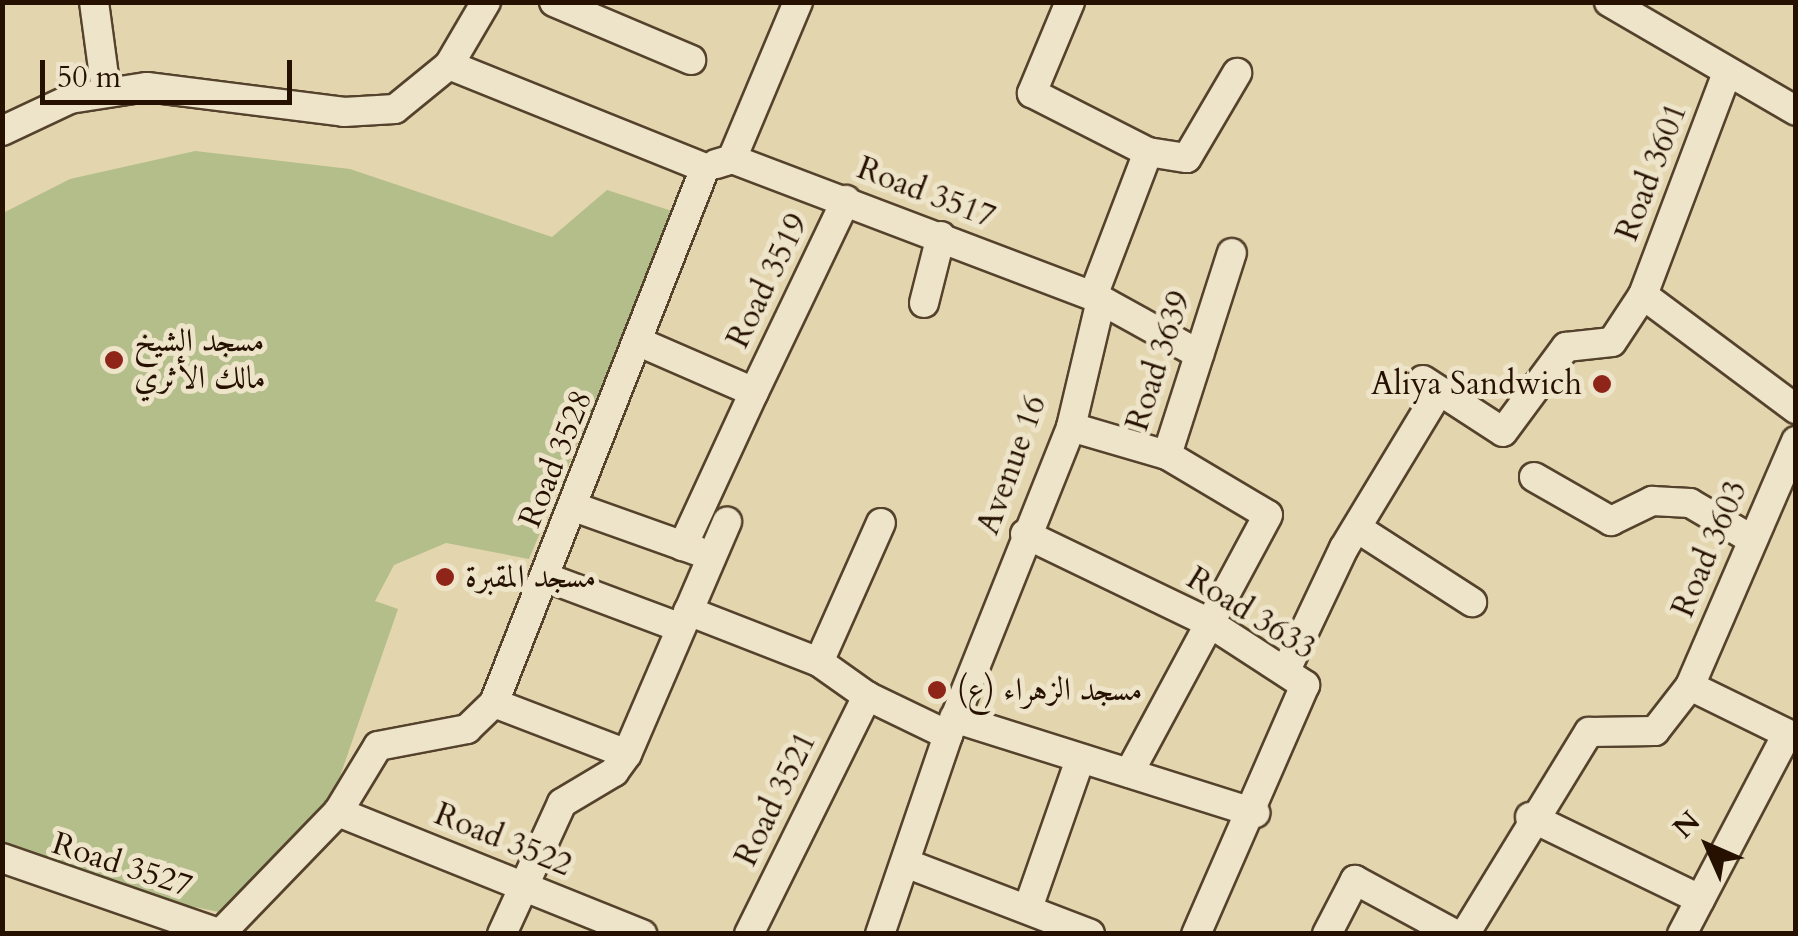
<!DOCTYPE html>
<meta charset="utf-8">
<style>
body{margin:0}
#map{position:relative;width:1798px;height:936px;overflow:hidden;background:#e3d6ae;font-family:Cardo,Amiri,serif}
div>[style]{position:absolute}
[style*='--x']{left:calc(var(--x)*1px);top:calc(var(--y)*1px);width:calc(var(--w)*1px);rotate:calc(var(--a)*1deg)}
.green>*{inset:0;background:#b3be8a}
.roads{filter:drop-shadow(2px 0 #55422c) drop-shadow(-2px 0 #55422c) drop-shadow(0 2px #55422c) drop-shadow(0 -2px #55422c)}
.street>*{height:28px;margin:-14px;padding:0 14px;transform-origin:14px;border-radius:14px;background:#ede4ca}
.dots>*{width:28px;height:28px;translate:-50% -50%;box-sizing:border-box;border:5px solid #ede4ca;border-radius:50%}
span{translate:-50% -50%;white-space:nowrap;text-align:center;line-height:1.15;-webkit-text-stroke:10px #ede4ca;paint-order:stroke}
.street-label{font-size:32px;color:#261100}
.poi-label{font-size:32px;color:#261100}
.left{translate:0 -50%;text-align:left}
.right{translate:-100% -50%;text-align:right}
.frame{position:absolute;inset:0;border:5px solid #261100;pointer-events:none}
.north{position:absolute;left:1658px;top:796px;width:100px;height:100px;-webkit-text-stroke:8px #ede4ca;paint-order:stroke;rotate:315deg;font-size:28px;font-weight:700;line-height:40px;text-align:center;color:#261100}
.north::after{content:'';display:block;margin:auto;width:35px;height:45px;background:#261100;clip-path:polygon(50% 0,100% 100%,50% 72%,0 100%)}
.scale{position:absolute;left:40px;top:60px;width:252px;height:45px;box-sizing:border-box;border:5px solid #261100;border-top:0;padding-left:12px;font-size:30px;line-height:35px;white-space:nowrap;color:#261100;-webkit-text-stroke:8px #ede4ca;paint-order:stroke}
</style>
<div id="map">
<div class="green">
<i style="clip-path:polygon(195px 151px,350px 169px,552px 237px,607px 190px,675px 212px,529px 559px,446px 543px,394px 565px,375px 601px,398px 609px,338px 782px,248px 918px,117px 891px,3px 852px,3px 213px,70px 179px)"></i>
</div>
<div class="roads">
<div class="street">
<i style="--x:94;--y:2;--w:90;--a:82.3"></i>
<i style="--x:554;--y:2;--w:149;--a:22.9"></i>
<i style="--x:1070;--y:2;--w:99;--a:112.7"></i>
<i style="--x:1032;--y:93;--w:130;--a:27"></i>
<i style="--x:1148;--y:152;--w:39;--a:9"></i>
<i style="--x:1187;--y:158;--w:99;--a:-59.5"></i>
<i style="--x:1609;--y:2;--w:216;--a:30.2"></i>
<i style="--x:449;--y:65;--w:276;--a:21.9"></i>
<i style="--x:2;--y:131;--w:75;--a:-25.2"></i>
<i style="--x:70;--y:99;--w:78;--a:-8.9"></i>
<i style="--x:147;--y:87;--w:199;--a:7.2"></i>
<i style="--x:344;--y:112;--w:51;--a:-3.4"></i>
<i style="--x:395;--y:109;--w:70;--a:-39.2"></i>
<i style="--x:449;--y:65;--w:73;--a:-59.6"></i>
<i style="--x:732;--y:159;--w:386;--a:20.8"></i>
<i style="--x:716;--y:164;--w:17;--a:-17"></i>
<i style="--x:732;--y:159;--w:170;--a:-67.2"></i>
<i style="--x:1643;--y:295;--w:191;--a:36.7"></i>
<i style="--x:1101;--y:300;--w:112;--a:28.9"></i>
<i style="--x:924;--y:303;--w:69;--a:-75.8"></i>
<i style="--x:639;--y:342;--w:125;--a:23.5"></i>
<i style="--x:754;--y:392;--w:170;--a:114.8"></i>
<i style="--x:1423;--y:380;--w:95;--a:33"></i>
<i style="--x:1503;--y:432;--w:106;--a:-53.5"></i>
<i style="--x:1566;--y:347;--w:46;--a:-6.2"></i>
<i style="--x:1612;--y:342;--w:56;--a:-56.6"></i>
<i style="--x:1643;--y:295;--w:235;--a:-69.3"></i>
<i style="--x:754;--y:392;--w:213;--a:-64.4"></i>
<i style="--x:1071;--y:427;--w:100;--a:16.3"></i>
<i style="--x:1167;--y:455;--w:117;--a:30.7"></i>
<i style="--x:1268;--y:515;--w:293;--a:118.3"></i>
<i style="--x:1167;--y:455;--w:212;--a:-72.2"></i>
<i style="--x:1534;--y:477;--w:89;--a:29.7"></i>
<i style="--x:1611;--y:521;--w:46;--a:-26"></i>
<i style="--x:1652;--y:501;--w:38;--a:3"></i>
<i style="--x:1690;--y:503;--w:71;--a:30.5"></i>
<i style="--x:577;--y:508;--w:128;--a:19.6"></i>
<i style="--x:1357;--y:528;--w:137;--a:32.8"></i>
<i style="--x:1025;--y:534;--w:203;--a:25.7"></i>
<i style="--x:1208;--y:622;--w:116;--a:33"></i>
<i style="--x:1305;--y:685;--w:272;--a:113.6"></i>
<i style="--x:545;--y:577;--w:143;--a:20.5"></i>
<i style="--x:688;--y:611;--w:141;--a:21.3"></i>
<i style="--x:819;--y:662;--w:59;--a:35.3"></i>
<i style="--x:867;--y:696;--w:90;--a:25.7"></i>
<i style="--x:819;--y:662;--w:152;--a:-66"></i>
<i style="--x:1286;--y:670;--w:135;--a:-64.6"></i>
<i style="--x:1344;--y:548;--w:184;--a:-58.8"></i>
<i style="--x:1690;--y:686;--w:267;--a:-66.6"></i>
<i style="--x:494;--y:703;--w:142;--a:21"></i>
<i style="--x:954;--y:718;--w:316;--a:17.5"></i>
<i style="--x:338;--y:812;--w:328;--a:21.9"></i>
<i style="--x:1530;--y:817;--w:189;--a:25.8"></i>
<i style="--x:2;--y:858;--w:232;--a:19.1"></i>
<i style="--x:908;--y:864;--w:195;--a:21"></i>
<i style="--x:1028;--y:908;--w:155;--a:-70.7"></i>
<i style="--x:220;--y:934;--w:170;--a:-46"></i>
<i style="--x:338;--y:812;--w:77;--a:-58.8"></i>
<i style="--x:378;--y:746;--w:91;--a:-10.8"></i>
<i style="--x:467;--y:729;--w:37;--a:-44"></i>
<i style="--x:494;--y:703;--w:575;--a:-68.48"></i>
<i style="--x:502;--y:934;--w:144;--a:-65.4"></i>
<i style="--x:562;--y:803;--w:61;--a:-30.8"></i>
<i style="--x:614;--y:772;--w:22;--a:-54"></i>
<i style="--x:627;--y:754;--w:253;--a:-66.7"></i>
<i style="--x:749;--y:934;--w:266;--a:-63.6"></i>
<i style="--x:880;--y:934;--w:210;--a:-71.1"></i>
<i style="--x:948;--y:735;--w:332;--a:-68.2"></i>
<i style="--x:1071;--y:427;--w:130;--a:-76.7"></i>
<i style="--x:1101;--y:300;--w:9;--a:-153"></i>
<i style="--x:1093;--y:296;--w:154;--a:-69.1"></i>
<i style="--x:1327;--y:934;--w:61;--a:-62.6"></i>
<i style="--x:1355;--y:880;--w:114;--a:28.4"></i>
<i style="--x:1465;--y:934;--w:237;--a:-58.5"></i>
<i style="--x:1589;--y:732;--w:66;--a:-0.9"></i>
<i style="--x:1655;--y:731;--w:57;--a:-52.1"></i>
<i style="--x:1690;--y:686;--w:118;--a:26.1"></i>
<i style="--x:1682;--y:934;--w:226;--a:-62.3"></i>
</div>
</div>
<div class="dots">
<i style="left:114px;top:360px;background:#8f2418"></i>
<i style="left:1602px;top:384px;background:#8f2418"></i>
<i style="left:445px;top:577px;background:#8f2418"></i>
<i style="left:937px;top:690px;background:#8f2418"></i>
</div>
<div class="street-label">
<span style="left:1652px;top:172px;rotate:-69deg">Road 3601</span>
<span style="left:926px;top:193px;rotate:21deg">Road 3517</span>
<span style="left:768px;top:281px;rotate:-64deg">Road 3519</span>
<span style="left:1159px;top:361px;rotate:-72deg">Road 3639</span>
<span style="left:556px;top:459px;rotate:-68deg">Road 3528</span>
<span style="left:1012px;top:465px;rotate:-70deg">Avenue 16</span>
<span style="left:1710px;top:549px;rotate:-67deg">Road 3603</span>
<span style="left:1251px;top:614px;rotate:32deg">Road 3633</span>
<span style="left:776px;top:799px;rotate:-64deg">Road 3521</span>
<span style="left:503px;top:840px;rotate:22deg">Road 3522</span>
<span style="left:122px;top:865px;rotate:18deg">Road 3527</span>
</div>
<div class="poi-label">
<span class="left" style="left:134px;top:360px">مسجد الشيخ<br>مالك الأثري</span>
<span class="right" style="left:1582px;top:384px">Aliya Sandwich</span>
<span class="left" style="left:465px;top:577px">مسجد المقبرة</span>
<span class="left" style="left:957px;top:690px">مسجد الزهراء (ع)</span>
</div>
<div class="frame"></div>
<div class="north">N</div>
<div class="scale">50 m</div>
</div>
